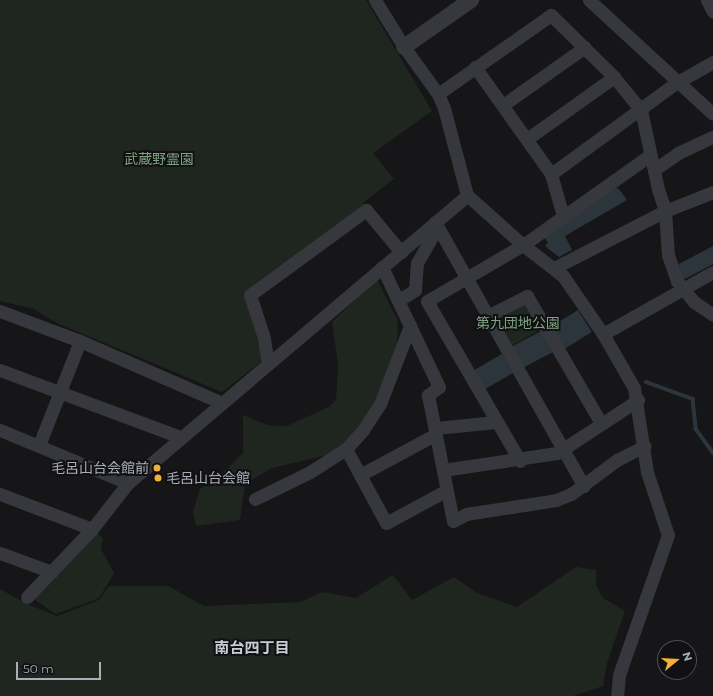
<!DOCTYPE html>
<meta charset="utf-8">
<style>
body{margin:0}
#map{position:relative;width:713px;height:696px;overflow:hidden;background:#161618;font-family:Montserrat,"Noto Sans JP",sans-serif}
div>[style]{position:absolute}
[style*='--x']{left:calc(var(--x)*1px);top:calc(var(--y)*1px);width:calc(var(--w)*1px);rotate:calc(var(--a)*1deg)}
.green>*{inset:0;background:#1e261f;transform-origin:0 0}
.water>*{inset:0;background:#2c353c;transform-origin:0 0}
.stream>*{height:3.5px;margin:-1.75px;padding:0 1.75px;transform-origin:1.75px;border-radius:1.75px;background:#2c353c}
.minor>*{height:13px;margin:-6.5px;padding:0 6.5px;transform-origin:6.5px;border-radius:6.5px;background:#37383d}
.tertiary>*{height:16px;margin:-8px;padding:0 8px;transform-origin:8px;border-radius:8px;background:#37383d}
.dots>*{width:11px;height:11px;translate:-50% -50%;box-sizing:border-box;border:2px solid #111113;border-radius:50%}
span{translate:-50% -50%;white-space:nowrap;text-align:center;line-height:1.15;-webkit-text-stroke:4px #111113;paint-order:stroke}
.park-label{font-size:14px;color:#7fa381}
.poi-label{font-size:14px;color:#a8adb8}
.right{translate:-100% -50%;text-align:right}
.left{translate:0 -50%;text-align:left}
.neighbourhood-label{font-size:15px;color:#c9ccd4;font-weight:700}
.north{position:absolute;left:657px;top:640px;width:40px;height:40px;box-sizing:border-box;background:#111113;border:1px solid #4d4f55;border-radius:50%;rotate:72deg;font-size:11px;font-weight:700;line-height:16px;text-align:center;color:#a8adb8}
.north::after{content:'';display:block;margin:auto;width:14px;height:18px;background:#f2b134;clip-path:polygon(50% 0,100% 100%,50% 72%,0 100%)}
.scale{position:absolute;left:16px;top:662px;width:85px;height:18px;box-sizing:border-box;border:2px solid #a8adb8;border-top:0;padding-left:5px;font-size:12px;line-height:14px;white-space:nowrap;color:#a8adb8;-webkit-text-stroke:3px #111113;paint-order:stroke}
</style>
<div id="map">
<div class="green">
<i style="clip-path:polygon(0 0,366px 0,432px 111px,373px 153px,394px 179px,364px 202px,362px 209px,246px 293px,263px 360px,222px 392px,57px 323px,34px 309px,0 301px)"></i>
<i style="clip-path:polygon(377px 279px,397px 319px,398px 329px,396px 351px,371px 412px,345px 443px,327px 455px,272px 468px,245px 484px,240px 520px,196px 526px,193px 512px,200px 489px,223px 473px,243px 453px,243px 415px,267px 425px,287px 426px,329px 407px,336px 400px,338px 365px,332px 322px)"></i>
<i style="left:525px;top:299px;width:34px;height:36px;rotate:60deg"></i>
<i style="clip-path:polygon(97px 532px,103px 539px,101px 549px,114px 573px,99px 598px,56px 614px,34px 599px)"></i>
<i style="clip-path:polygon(576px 567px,596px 570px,596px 585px,603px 598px,625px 611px,607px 663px,603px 686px,573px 696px,0 696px,0 589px,29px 605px,57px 616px,99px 600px,109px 586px,168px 586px,204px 606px,300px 602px,322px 592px,356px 598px,393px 575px,412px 600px,454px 577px,477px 593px,517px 607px)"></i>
</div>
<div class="water">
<i style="clip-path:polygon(613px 187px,619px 189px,627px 200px,565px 236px,572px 250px,559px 257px,545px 246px,548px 243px,544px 237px)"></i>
<i style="clip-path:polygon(713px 246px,713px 264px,685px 279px,681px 277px,679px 264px)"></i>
<i style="left:578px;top:310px;width:26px;height:33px;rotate:58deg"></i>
<i style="left:543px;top:330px;width:24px;height:36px;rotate:62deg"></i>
<i style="left:502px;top:354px;width:22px;height:35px;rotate:60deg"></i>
</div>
<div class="stream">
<i style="--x:646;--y:382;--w:50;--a:19.9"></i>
<i style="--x:693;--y:399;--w:30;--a:84"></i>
<i style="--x:696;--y:429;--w:29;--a:54"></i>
</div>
<div class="minor">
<i style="--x:375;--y:0;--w:55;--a:58.3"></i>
<i style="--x:404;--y:47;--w:58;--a:54.1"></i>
<i style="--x:438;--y:94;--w:15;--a:67"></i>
<i style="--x:444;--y:108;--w:90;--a:75.2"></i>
<i style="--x:467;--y:195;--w:75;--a:41.8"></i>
<i style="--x:523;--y:245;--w:51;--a:37.8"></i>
<i style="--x:563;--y:276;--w:70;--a:55.4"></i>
<i style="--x:603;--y:334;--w:62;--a:60.1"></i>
<i style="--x:634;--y:388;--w:85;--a:81.2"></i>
<i style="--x:647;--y:472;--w:66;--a:71.6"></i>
<i style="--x:668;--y:535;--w:148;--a:109.3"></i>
<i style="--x:619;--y:675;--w:21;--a:95"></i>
<i style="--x:589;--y:0;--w:168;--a:42.6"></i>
<i style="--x:707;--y:0;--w:13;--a:63"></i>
<i style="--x:475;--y:67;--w:131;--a:54.6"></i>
<i style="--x:551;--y:174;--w:44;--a:74.1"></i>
<i style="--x:438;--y:94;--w:138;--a:-35"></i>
<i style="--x:551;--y:15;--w:88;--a:44.5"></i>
<i style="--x:614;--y:77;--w:43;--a:50.7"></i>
<i style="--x:641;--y:110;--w:81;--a:77.9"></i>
<i style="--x:658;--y:189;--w:23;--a:72"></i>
<i style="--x:665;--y:211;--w:44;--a:86.1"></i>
<i style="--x:668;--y:255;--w:28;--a:71"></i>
<i style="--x:677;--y:281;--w:27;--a:51"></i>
<i style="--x:694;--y:302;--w:23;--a:34"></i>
<i style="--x:503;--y:105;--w:100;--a:-35.3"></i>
<i style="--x:527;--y:139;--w:107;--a:-35.5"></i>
<i style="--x:654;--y:170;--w:29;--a:-35"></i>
<i style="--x:678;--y:153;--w:38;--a:-25"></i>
<i style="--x:551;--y:174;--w:155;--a:-36.1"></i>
<i style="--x:676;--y:83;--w:43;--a:-29.6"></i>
<i style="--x:435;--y:222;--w:303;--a:60.6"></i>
<i style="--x:382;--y:267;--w:133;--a:64.6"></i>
<i style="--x:439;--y:387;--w:14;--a:144"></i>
<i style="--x:428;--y:395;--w:128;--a:78.8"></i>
<i style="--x:453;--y:521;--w:15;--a:-28"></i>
<i style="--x:466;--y:514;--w:91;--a:-8.8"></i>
<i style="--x:556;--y:500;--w:16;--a:-22"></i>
<i style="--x:571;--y:494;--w:57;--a:-36.5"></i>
<i style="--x:617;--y:460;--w:31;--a:-27"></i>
<i style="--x:554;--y:268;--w:125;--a:-27.2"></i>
<i style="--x:665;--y:211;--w:52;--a:-21.6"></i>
<i style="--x:399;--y:300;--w:19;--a:-32"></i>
<i style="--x:415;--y:290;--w:27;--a:-86"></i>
<i style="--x:417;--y:263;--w:40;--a:-60.3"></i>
<i style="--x:0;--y:311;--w:85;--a:20.6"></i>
<i style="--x:80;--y:341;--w:155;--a:23.6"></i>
<i style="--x:487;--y:316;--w:45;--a:-26.6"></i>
<i style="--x:527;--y:296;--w:147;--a:59.8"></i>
<i style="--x:603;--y:334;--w:126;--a:-29.4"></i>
<i style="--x:268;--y:364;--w:26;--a:-99"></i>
<i style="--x:264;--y:338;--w:45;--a:-108"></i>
<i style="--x:250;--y:295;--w:144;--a:-36.2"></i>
<i style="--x:366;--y:210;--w:55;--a:50.2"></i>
<i style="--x:0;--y:370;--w:192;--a:20.4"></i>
<i style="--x:436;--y:428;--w:60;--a:-5.7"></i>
<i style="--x:0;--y:430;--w:139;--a:22.5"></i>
<i style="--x:39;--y:445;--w:112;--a:-68.5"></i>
<i style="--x:346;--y:449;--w:84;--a:61.6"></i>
<i style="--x:386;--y:523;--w:69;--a:-28.4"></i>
<i style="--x:520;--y:461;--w:185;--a:-120.2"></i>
<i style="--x:427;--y:301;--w:111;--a:-30.3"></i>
<i style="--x:523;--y:245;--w:156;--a:-35.3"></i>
<i style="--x:443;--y:470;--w:115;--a:-8.5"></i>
<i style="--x:557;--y:453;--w:97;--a:-33.2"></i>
<i style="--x:360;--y:475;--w:86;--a:-28.3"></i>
<i style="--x:0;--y:494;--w:98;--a:20.8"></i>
<i style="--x:255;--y:499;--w:61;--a:-26.1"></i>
<i style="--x:310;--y:472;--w:43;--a:-32.6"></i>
<i style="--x:346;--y:449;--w:25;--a:-48"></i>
<i style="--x:363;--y:430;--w:31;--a:-57"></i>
<i style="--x:380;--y:404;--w:84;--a:-69"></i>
<i style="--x:0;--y:553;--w:55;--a:20.1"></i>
<i style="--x:27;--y:597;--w:94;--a:-46.3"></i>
<i style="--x:92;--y:529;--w:58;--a:-52"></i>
<i style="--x:128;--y:483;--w:445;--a:-40.3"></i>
</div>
<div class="tertiary">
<i style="--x:404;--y:47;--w:82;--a:-35"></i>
</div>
<div class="dots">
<i style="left:157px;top:468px;background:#f2b134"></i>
<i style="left:158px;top:478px;background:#f2b134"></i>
</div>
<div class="park-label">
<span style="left:159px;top:159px">武蔵野霊園</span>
<span style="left:518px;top:323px">第九団地公園</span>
</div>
<div class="poi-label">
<span class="right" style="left:149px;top:468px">毛呂山台会館前</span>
<span class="left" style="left:166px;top:478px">毛呂山台会館</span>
</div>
<div class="neighbourhood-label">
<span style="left:252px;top:648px">南台四丁目</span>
</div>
<div class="north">N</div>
<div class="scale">50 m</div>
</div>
